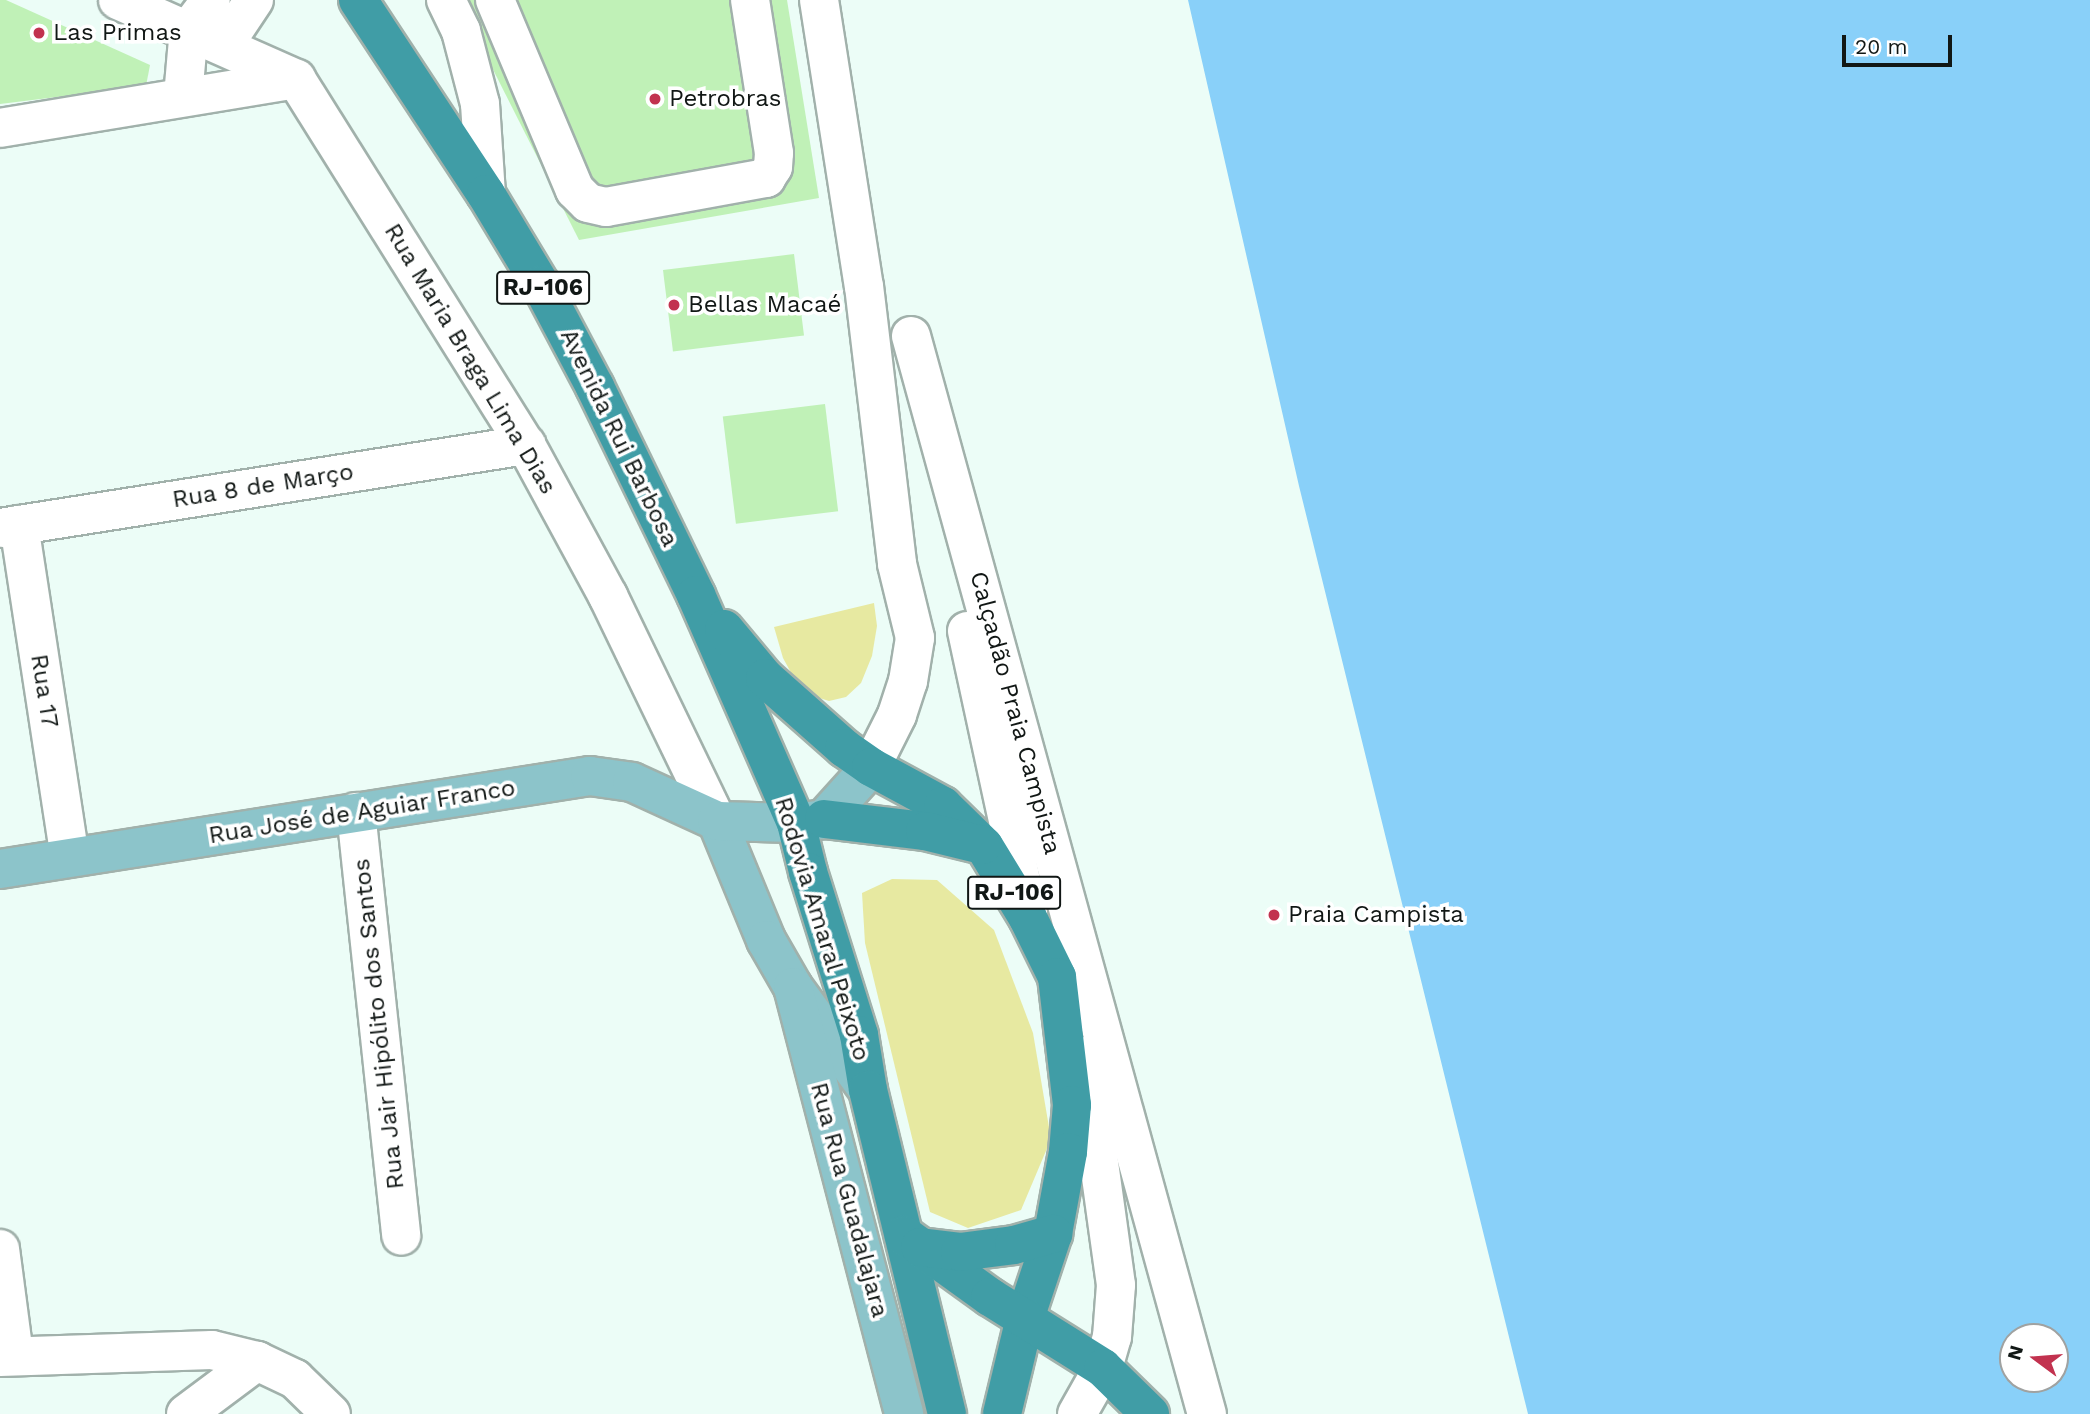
<!DOCTYPE html>
<meta charset="utf-8">
<style>
body{margin:0}
#map{position:relative;width:2090px;height:1414px;overflow:hidden;background:#ecfdf7;font-family:"Work Sans",sans-serif}
div>[style]{position:absolute}
[style*='--x']{left:calc(var(--x)*1px);top:calc(var(--y)*1px);width:calc(var(--w)*1px);rotate:calc(var(--a)*1deg)}
.green>*{inset:0;background:#e7e9a1}
.water>*{inset:0;background:#89d0f9}
.building>*{inset:0;background:#c0f1b7;transform-origin:0 0}
.roads{filter:drop-shadow(2px 0 #a1b1ab) drop-shadow(-2px 0 #a1b1ab) drop-shadow(0 2px #a1b1ab) drop-shadow(0 -2px #a1b1ab)}
.minor>*{height:38px;margin:-19px;padding:0 19px;transform-origin:19px;border-radius:19px;background:#fff}
.major>*{height:38px;margin:-19px;padding:0 19px;transform-origin:19px;border-radius:19px;background:#8cc4ca}
.highway>*{height:38px;margin:-19px;padding:0 19px;transform-origin:19px;border-radius:19px;background:#409da6}
.dots>*{width:19px;height:19px;translate:-50% -50%;box-sizing:border-box;border:4px solid #fff;border-radius:50%}
span{translate:-50% -50%;white-space:nowrap;text-align:center;line-height:1.15;-webkit-text-stroke:7px #fff;paint-order:stroke}
.shield-label span{padding:2px 5px;background:#fff;border:2px solid;border-radius:5px;-webkit-text-stroke-width:0}
.shield-label{font-size:23px;color:#111715;font-weight:700}
.poi-label{font-size:24px;color:#111715}
.left{translate:0 -50%;text-align:left}
.street-label{font-size:24px;color:#111715}
.north{position:absolute;left:1999px;top:1323px;width:70px;height:70px;box-sizing:border-box;background:#fff;border:2px solid #a0a2a1;border-radius:50%;rotate:286deg;font-size:19px;font-weight:700;line-height:28px;text-align:center;color:#111715}
.north::after{content:'';display:block;margin:auto;width:24px;height:32px;background:#c2324f;clip-path:polygon(50% 0,100% 100%,50% 72%,0 100%)}
.scale{position:absolute;left:1842px;top:35px;width:110px;height:32px;box-sizing:border-box;border:4px solid #111715;border-top:0;padding-left:9px;font-size:21px;line-height:24px;white-space:nowrap;color:#111715;-webkit-text-stroke:5px #fff;paint-order:stroke}
</style>
<div id="map">
<div class="green">
<i style="clip-path:polygon(874px 603px,877px 626px,872px 656px,861px 683px,846px 697px,829px 701px,810px 695px,795px 680px,783px 658px,774px 627px)"></i>
<i style="clip-path:polygon(892px 879px,937px 880px,994px 930px,1033px 1033px,1051px 1139px,1021px 1210px,968px 1228px,930px 1212px,865px 943px,862px 893px)"></i>
</div>
<div class="water">
<i style="clip-path:polygon(evenodd,1188px 0,2090px 0,2090px 1414px,1528px 1414px,1299px 486px,1188px 0,2013px 1337px,2055px 1337px,2055px 1379px,2013px 1379px,2013px 1337px)"></i>
</div>
<div class="building">
<i style="clip-path:polygon(0 0,6px 0,150px 65px,146px 86px,0 104px)"></i>
<i style="clip-path:polygon(458px 0,787px 0,819px 198px,579px 240px)"></i>
<i style="left:794px;top:254px;width:82px;height:132px;rotate:83deg"></i>
<i style="left:825px;top:404px;width:108px;height:103px;rotate:83deg"></i>
</div>
<div class="roads">
<div class="minor">
<i style="--x:118;--y:0;--w:195;--a:23.9"></i>
<i style="--x:296;--y:79;--w:432;--a:57.9"></i>
<i style="--x:526;--y:445;--w:172;--a:61.5"></i>
<i style="--x:608;--y:596;--w:250;--a:64.2"></i>
<i style="--x:446;--y:0;--w:34;--a:64"></i>
<i style="--x:461;--y:31;--w:75;--a:75.4"></i>
<i style="--x:480;--y:104;--w:90;--a:86.2"></i>
<i style="--x:495;--y:0;--w:206;--a:67.2"></i>
<i style="--x:575;--y:190;--w:18;--a:45"></i>
<i style="--x:588;--y:203;--w:18;--a:13"></i>
<i style="--x:606;--y:207;--w:163;--a:-10.3"></i>
<i style="--x:766;--y:178;--w:13;--a:-58"></i>
<i style="--x:773;--y:167;--w:14;--a:-86"></i>
<i style="--x:774;--y:153;--w:155;--a:-98.9"></i>
<i style="--x:819;--y:0;--w:290;--a:81.1"></i>
<i style="--x:864;--y:286;--w:280;--a:83.2"></i>
<i style="--x:897;--y:564;--w:76;--a:76.3"></i>
<i style="--x:915;--y:638;--w:44;--a:99.2"></i>
<i style="--x:908;--y:681;--w:36;--a:108"></i>
<i style="--x:897;--y:715;--w:58;--a:116.6"></i>
<i style="--x:224;--y:45;--w:54;--a:-56.3"></i>
<i style="--x:183;--y:97;--w:68;--a:-85"></i>
<i style="--x:189;--y:29;--w:36;--a:-53"></i>
<i style="--x:0;--y:128;--w:300;--a:-9.4"></i>
<i style="--x:911;--y:336;--w:1118;--a:74.65"></i>
<i style="--x:19;--y:525;--w:336;--a:81.3"></i>
<i style="--x:0;--y:528;--w:533;--a:-8.97"></i>
<i style="--x:967;--y:631;--w:289;--a:77.8"></i>
<i style="--x:356;--y:812;--w:426;--a:83.9"></i>
<i style="--x:0;--y:1249;--w:107;--a:82.5"></i>
<i style="--x:0;--y:1357;--w:212;--a:-1.9"></i>
<i style="--x:212;--y:1350;--w:46;--a:13.7"></i>
<i style="--x:257;--y:1361;--w:42;--a:25.3"></i>
<i style="--x:295;--y:1379;--w:50;--a:44.2"></i>
<i style="--x:186;--y:1414;--w:89;--a:-36.7"></i>
<i style="--x:1077;--y:1414;--w:53;--a:-60.5"></i>
<i style="--x:1103;--y:1368;--w:32;--a:-74"></i>
<i style="--x:1112;--y:1337;--w:52;--a:-85.6"></i>
<i style="--x:1116;--y:1285;--w:211;--a:-97.9"></i>
<i style="--x:1087;--y:1076;--w:21;--a:-107"></i>
</div>
<div class="major">
<i style="--x:717;--y:821;--w:129;--a:67.6"></i>
<i style="--x:766;--y:940;--w:54;--a:60.1"></i>
<i style="--x:793;--y:987;--w:127;--a:53.9"></i>
<i style="--x:0;--y:869;--w:597;--a:-8.96"></i>
<i style="--x:590;--y:776;--w:42;--a:8.1"></i>
<i style="--x:632;--y:782;--w:94;--a:24.6"></i>
<i style="--x:717;--y:821;--w:79;--a:1.5"></i>
<i style="--x:796;--y:823;--w:28;--a:-8"></i>
<i style="--x:824;--y:819;--w:70;--a:-47.9"></i>
<i style="--x:793;--y:987;--w:441;--a:75.4"></i>
</div>
<div class="highway">
<i style="--x:358;--y:0;--w:232;--a:56.6"></i>
<i style="--x:486;--y:194;--w:106;--a:58.9"></i>
<i style="--x:541;--y:285;--w:115;--a:62.1"></i>
<i style="--x:595;--y:387;--w:231;--a:64.1"></i>
<i style="--x:696;--y:595;--w:249;--a:66.3"></i>
<i style="--x:796;--y:823;--w:50;--a:76.2"></i>
<i style="--x:808;--y:872;--w:171;--a:72.6"></i>
<i style="--x:859;--y:1035;--w:56;--a:80.7"></i>
<i style="--x:868;--y:1090;--w:333;--a:76.3"></i>
<i style="--x:724;--y:629;--w:64;--a:50.1"></i>
<i style="--x:765;--y:678;--w:106;--a:41.5"></i>
<i style="--x:844;--y:748;--w:33;--a:35"></i>
<i style="--x:871;--y:767;--w:82;--a:28.4"></i>
<i style="--x:943;--y:806;--w:57;--a:44.3"></i>
<i style="--x:984;--y:846;--w:84;--a:58.6"></i>
<i style="--x:1028;--y:918;--w:66;--a:63.8"></i>
<i style="--x:1057;--y:977;--w:129;--a:83.3"></i>
<i style="--x:1072;--y:1105;--w:47;--a:94.9"></i>
<i style="--x:1068;--y:1152;--w:83;--a:100.4"></i>
<i style="--x:1053;--y:1234;--w:89;--a:108.4"></i>
<i style="--x:1025;--y:1318;--w:99;--a:103.5"></i>
<i style="--x:824;--y:819;--w:102;--a:6.8"></i>
<i style="--x:925;--y:831;--w:59;--a:13.8"></i>
<i style="--x:904;--y:1235;--w:106;--a:35.8"></i>
<i style="--x:990;--y:1297;--w:133;--a:32.1"></i>
<i style="--x:1103;--y:1368;--w:66;--a:44.4"></i>
<i style="--x:920;--y:1247;--w:40;--a:7.1"></i>
<i style="--x:960;--y:1252;--w:54;--a:-7.4"></i>
<i style="--x:1014;--y:1245;--w:41;--a:-15.8"></i>
</div>
</div>
<div class="dots">
<i style="left:39px;top:33px;background:#c2324f"></i>
<i style="left:655px;top:99px;background:#c2324f"></i>
<i style="left:674px;top:305px;background:#c2324f"></i>
<i style="left:1274px;top:915px;background:#c2324f"></i>
</div>
<div class="shield-label">
<span style="left:543px;top:288px">RJ-106</span>
<span style="left:1014px;top:893px">RJ-106</span>
</div>
<div class="poi-label">
<span class="left" style="left:53px;top:33px">Las Primas</span>
<span class="left" style="left:669px;top:99px">Petrobras</span>
<span class="left" style="left:688px;top:305px">Bellas Macaé</span>
<span class="left" style="left:1288px;top:915px">Praia Campista</span>
</div>
<div class="street-label">
<span style="left:470px;top:359px;rotate:59deg">Rua Maria Braga Lima Dias</span>
<span style="left:619px;top:438px;rotate:64deg">Avenida Rui Barbosa</span>
<span style="left:263px;top:486px;rotate:-9deg">Rua 8 de Março</span>
<span style="left:44px;top:691px;rotate:81deg">Rua 17</span>
<span style="left:1015px;top:713px;rotate:75deg">Calçadão Praia Campista</span>
<span style="left:362px;top:812px;rotate:-9deg">Rua José de Aguiar Franco</span>
<span style="left:822px;top:929px;rotate:73deg">Rodovia Amaral Peixoto</span>
<span style="left:379px;top:1024px;rotate:-96deg">Rua Jair Hipólito dos Santos</span>
<span style="left:849px;top:1200px;rotate:75deg">Rua Rua Guadalajara</span>
</div>
<div class="north">N</div>
<div class="scale">20 m</div>
</div>
